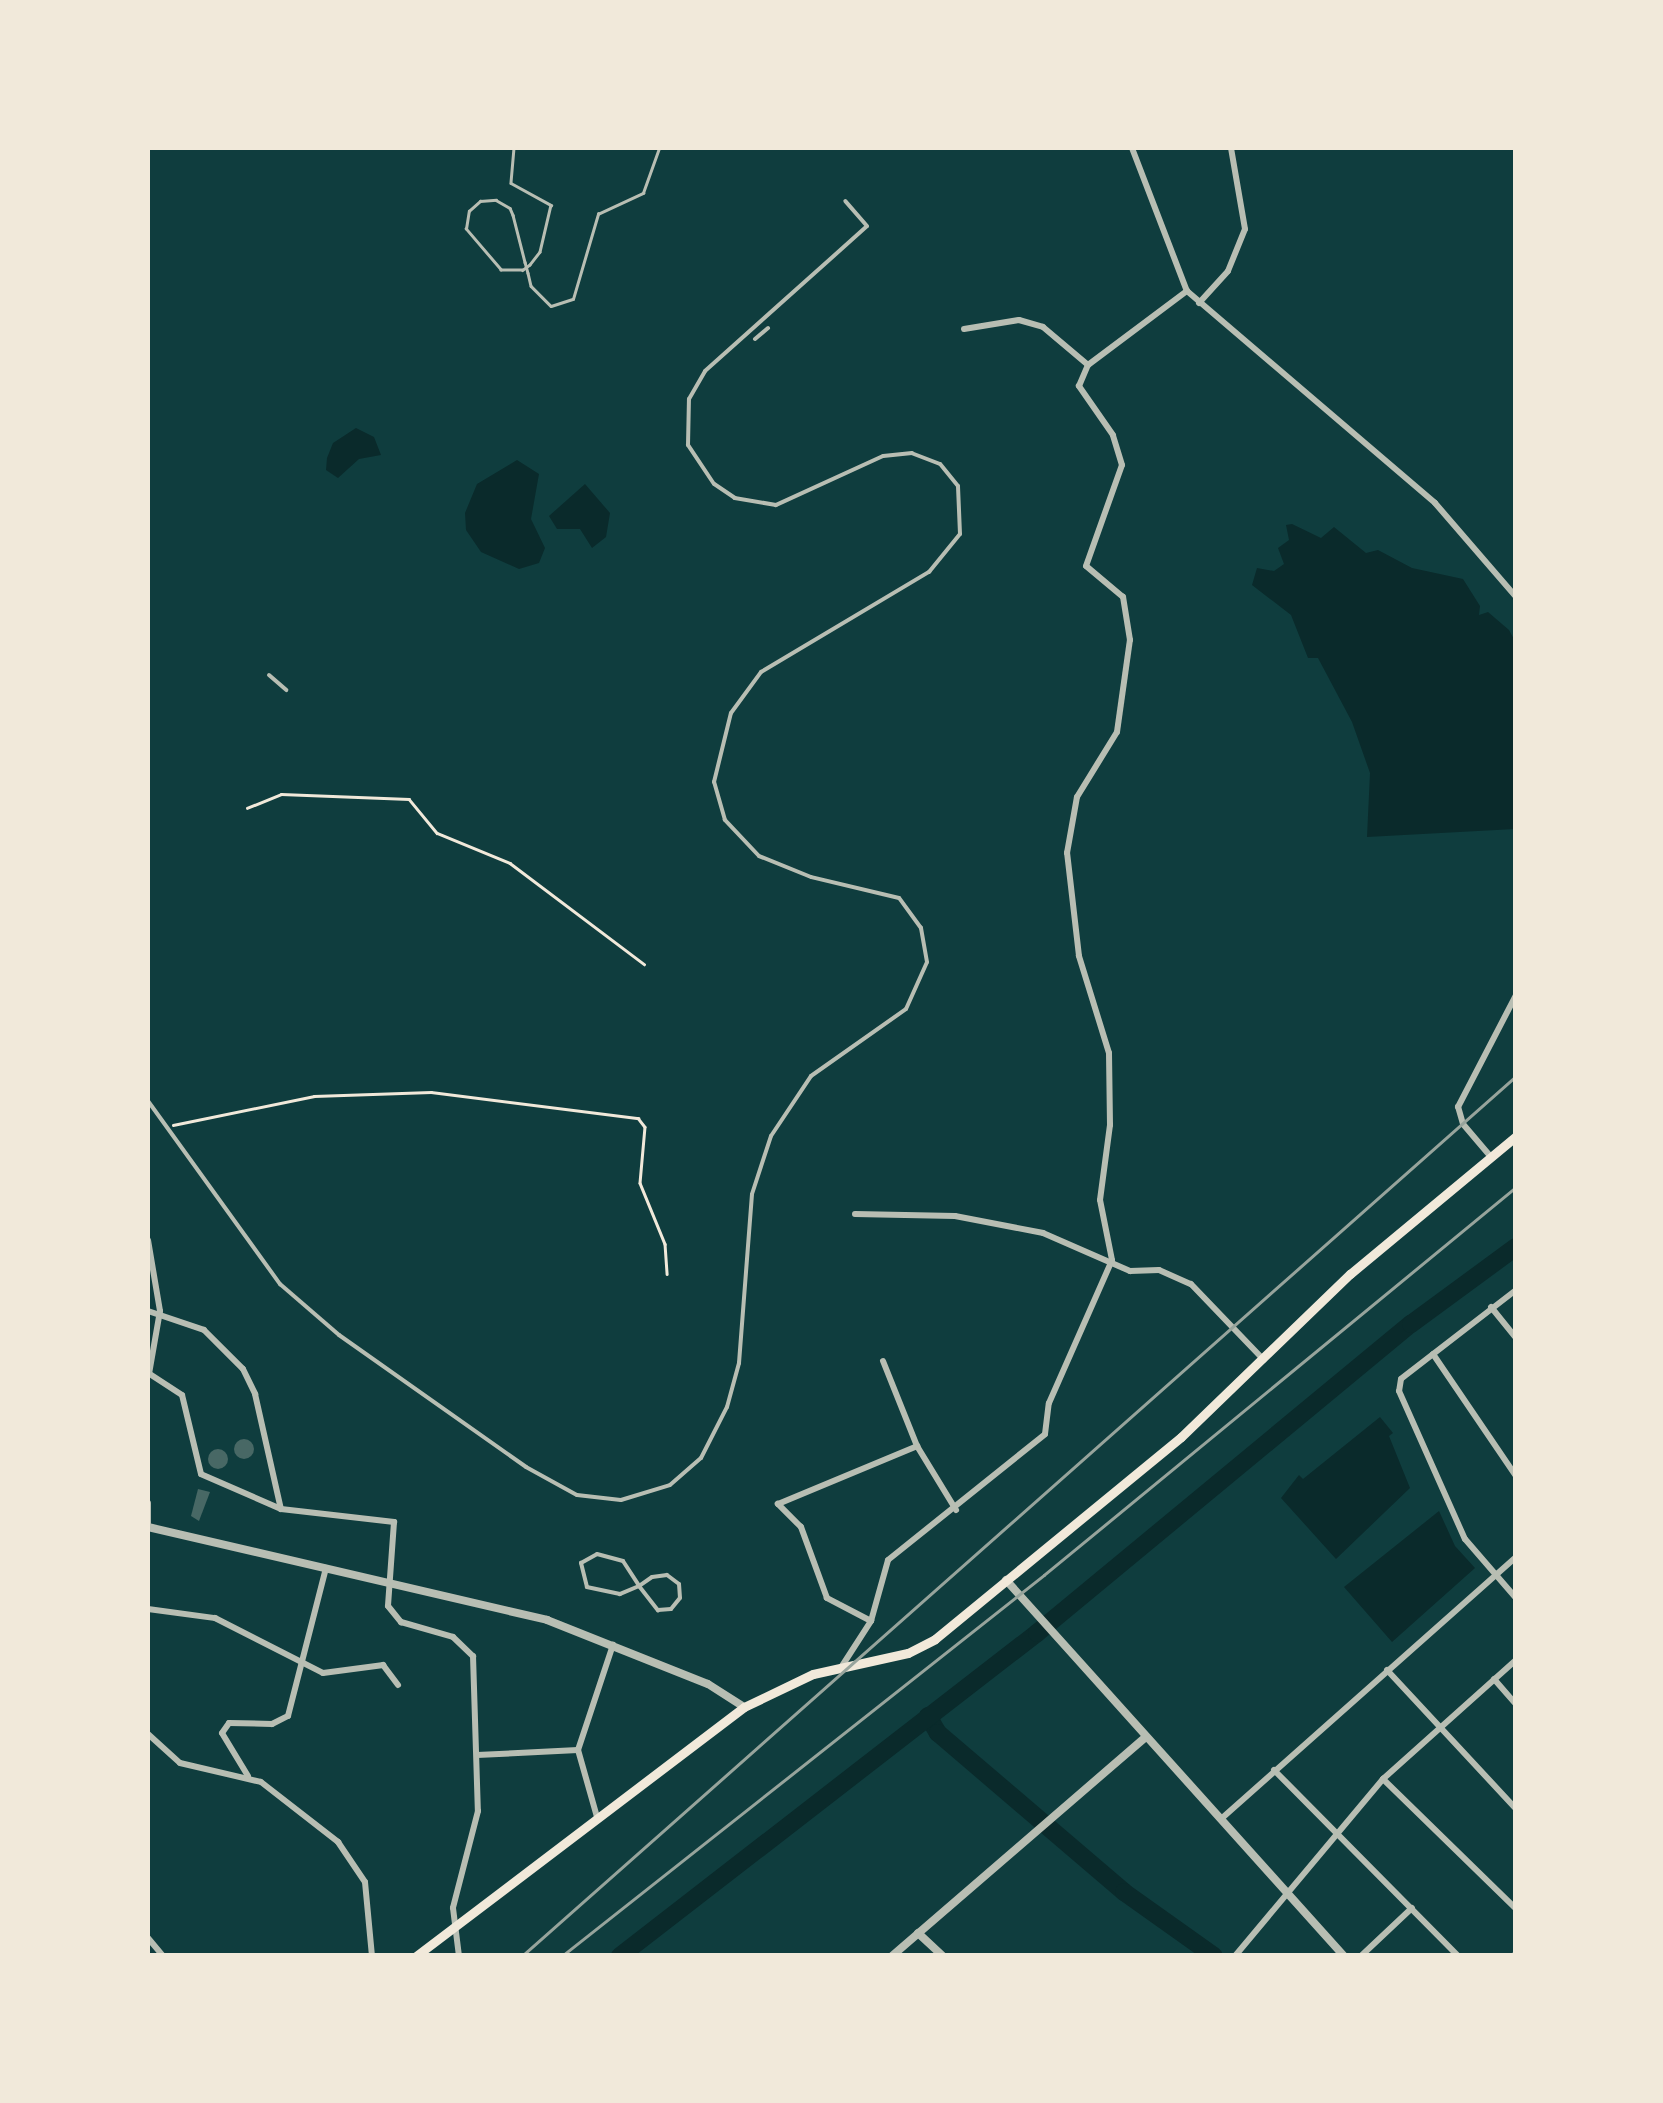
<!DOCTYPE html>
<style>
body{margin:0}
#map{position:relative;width:1663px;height:2103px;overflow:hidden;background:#0f3d3e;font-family:"Work Sans",sans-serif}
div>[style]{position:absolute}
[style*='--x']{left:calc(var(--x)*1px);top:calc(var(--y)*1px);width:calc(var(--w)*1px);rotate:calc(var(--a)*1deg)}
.water>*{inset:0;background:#0a2a2b}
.river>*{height:18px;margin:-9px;padding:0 9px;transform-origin:9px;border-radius:9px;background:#0a2a2b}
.building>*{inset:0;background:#486865}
.round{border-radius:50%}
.path>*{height:2.5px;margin:-1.25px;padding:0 1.25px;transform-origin:1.25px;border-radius:1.25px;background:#f1e9da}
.service>*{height:2.5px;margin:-1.25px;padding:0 1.25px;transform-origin:1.25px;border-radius:1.25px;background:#b8beb3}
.pedestrian>*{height:4px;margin:-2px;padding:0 2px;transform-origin:2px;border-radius:2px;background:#b8beb3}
.minor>*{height:6px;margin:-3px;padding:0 3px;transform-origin:3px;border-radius:3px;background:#b8beb3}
.tertiary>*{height:8px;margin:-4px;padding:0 4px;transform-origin:4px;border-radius:4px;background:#b8beb3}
.primary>*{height:9px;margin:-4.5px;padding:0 4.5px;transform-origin:4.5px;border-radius:4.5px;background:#f1e9da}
.rail>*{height:2.5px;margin:-1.25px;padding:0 1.25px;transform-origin:1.25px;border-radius:1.25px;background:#97a49c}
span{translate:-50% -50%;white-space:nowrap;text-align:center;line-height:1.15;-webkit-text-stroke:8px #f1e9da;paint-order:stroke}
.frame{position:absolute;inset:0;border:150px solid #f1e9da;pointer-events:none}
</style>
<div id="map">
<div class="water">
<i style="clip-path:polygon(356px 428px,374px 437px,381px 455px,359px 459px,338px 478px,326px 470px,327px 458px,333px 443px)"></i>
<i style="clip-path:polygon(517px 460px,539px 474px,531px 519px,545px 548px,539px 563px,519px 569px,481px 552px,466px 530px,465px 513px,477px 484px)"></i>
<i style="clip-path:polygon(585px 484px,610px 513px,606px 537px,592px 548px,580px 529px,557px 529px,549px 516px)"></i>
<i style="clip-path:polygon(1292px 524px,1321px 538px,1334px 527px,1366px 553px,1378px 550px,1412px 568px,1463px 579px,1480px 606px,1479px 615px,1488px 612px,1509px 630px,1516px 643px,1515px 829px,1367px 837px,1370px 773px,1352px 722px,1318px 658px,1308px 658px,1291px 615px,1252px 585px,1257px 568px,1274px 571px,1284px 564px,1278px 548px,1289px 540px,1286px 525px)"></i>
<i style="clip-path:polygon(1380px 1417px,1393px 1433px,1389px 1436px,1410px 1488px,1336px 1559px,1281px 1498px,1299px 1475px,1303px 1479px)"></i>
<i style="clip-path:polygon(1439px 1511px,1455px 1546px,1475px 1568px,1392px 1642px,1344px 1587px)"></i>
</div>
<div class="river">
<i style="--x:928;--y:1716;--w:20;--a:60"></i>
<i style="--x:938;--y:1733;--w:245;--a:40.5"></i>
<i style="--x:1124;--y:1892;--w:110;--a:35.4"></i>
<i style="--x:620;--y:1956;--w:527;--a:-37.76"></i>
<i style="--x:1037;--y:1633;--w:485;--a:-39.6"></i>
<i style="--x:1411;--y:1324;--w:130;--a:-36.3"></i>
</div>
<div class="building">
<i class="round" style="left:234px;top:1439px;width:20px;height:20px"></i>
<i class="round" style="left:208px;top:1449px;width:20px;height:20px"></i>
<i style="clip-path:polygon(198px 1489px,210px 1492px,199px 1521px,191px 1516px)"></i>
</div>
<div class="path">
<i style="--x:247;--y:808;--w:37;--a:-22"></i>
<i style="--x:281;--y:794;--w:128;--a:2.2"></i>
<i style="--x:409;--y:799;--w:44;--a:50.5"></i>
<i style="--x:437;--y:833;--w:79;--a:22.3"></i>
<i style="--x:510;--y:863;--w:168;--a:37"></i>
<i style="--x:173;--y:1125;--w:144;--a:-11.6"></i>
<i style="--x:314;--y:1096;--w:117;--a:-2"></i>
<i style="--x:431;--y:1092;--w:209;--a:7.2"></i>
<i style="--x:638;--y:1118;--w:11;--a:52"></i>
<i style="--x:645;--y:1127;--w:56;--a:95.1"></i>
<i style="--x:640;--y:1183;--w:66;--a:67.7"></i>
<i style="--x:665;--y:1244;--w:30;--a:86"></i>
</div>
<div class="service">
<i style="--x:514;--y:148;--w:35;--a:95"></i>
<i style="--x:511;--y:183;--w:46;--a:28.8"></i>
<i style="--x:551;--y:205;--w:48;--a:103.2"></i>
<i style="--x:540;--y:252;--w:16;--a:128"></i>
<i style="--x:530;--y:265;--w:9;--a:144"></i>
<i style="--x:523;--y:270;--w:22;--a:180"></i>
<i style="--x:501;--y:270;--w:54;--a:-130.5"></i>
<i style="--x:466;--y:229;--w:18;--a:-81"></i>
<i style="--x:469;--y:211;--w:15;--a:-42"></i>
<i style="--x:480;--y:201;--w:16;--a:-4"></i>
<i style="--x:496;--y:200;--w:16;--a:30"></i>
<i style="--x:510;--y:208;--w:8;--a:67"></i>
<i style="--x:513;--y:215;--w:49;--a:75.7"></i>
<i style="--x:525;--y:262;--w:11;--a:75"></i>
<i style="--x:528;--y:273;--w:13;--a:77"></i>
<i style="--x:531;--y:286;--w:28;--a:45"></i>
<i style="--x:551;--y:306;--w:23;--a:-18"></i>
<i style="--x:573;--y:299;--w:89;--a:-73.6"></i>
<i style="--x:598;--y:214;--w:50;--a:-25"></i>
<i style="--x:643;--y:193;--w:48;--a:-70.4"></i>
</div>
<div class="pedestrian">
<i style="--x:755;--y:339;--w:17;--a:-40"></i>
<i style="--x:269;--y:675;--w:23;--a:41"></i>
<i style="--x:148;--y:1101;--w:226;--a:54.2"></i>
<i style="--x:280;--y:1284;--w:78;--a:40.8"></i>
<i style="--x:339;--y:1335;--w:229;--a:35.2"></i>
<i style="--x:526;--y:1467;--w:58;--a:28.8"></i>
<i style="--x:577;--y:1495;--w:44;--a:6.5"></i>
<i style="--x:621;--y:1500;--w:51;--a:-17"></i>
<i style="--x:670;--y:1485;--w:41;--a:-41.1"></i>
<i style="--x:701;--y:1458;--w:57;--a:-63"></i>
<i style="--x:727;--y:1407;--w:46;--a:-74.7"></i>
<i style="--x:739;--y:1363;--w:169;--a:-85.6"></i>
<i style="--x:752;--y:1194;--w:61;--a:-71.9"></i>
<i style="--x:771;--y:1136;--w:72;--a:-56.3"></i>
<i style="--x:811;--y:1076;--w:116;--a:-35.2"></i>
<i style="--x:906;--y:1009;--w:51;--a:-65.9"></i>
<i style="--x:927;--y:962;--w:35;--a:-100"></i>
<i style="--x:921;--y:928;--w:37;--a:-126"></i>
<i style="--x:899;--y:898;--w:90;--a:-166.6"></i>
<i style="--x:811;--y:877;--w:56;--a:-158"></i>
<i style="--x:759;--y:856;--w:50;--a:-133.4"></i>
<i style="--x:725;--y:820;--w:40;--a:-106"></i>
<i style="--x:714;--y:782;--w:71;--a:-76.2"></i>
<i style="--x:731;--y:713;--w:51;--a:-53.8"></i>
<i style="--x:761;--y:672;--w:196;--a:-30.8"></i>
<i style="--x:929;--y:572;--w:49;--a:-50.8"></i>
<i style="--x:960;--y:534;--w:48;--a:-92.4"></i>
<i style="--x:958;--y:486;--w:28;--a:-129"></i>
<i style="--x:940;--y:464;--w:30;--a:-159"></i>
<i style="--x:912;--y:453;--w:29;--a:174"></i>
<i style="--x:883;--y:456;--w:118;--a:155.4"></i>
<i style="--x:776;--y:505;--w:42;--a:-170.3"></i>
<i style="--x:735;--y:498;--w:25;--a:-146"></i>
<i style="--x:714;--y:484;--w:47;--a:-123.7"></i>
<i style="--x:688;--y:445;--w:46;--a:-88.8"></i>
<i style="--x:689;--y:399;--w:32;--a:-60"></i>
<i style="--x:705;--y:371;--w:217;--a:-41.8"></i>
<i style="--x:867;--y:226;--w:33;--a:-131"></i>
<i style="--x:639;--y:1586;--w:31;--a:52"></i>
<i style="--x:658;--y:1610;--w:13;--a:-4"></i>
<i style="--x:671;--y:1609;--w:14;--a:-51"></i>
<i style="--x:680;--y:1598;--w:14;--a:-94"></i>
<i style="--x:679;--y:1584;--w:15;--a:-143"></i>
<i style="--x:667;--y:1575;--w:15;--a:172"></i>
<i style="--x:652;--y:1577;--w:16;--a:145"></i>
<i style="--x:639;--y:1586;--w:21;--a:157"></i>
<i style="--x:620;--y:1594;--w:34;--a:-168"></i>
<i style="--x:587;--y:1587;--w:25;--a:-104"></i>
<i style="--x:581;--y:1563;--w:18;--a:-29"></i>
<i style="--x:597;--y:1554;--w:27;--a:15"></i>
<i style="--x:623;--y:1561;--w:30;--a:57"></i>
</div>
<div class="minor">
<i style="--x:1132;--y:148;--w:153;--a:69"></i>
<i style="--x:1187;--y:291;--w:326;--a:40.5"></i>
<i style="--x:1435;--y:503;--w:124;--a:49.2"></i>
<i style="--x:1199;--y:303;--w:43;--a:-47.8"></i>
<i style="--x:1228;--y:271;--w:45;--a:-68"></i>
<i style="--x:1245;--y:229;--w:82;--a:-99.8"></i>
<i style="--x:964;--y:329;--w:56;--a:-9.3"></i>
<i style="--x:1019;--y:320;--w:25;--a:16"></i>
<i style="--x:1043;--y:327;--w:59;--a:40.2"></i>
<i style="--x:1491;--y:1157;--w:43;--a:-130.3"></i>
<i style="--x:1463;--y:1124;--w:18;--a:-106"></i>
<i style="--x:1458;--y:1107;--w:126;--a:-62.6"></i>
<i style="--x:855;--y:1214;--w:100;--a:1.1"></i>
<i style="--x:955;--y:1216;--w:90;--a:10.9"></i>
<i style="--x:1043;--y:1233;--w:95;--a:23.6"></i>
<i style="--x:1130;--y:1271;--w:29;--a:-2"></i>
<i style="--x:1159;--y:1270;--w:35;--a:24"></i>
<i style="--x:1191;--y:1284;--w:105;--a:46.2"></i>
<i style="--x:148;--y:1240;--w:72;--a:80.4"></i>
<i style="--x:160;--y:1311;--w:64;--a:99.9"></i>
<i style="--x:1516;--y:1290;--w:145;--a:142.3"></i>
<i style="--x:1401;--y:1379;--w:12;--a:99"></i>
<i style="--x:1399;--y:1391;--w:162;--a:66"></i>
<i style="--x:1465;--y:1539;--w:78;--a:49.2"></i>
<i style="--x:1491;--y:1307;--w:40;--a:51"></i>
<i style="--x:148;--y:1311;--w:59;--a:18.7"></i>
<i style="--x:204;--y:1330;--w:55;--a:45"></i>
<i style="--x:243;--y:1369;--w:28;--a:64"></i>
<i style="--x:255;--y:1394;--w:118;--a:77.3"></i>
<i style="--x:281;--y:1509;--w:87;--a:-156.4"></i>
<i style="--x:201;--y:1474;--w:81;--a:-103.5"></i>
<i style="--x:182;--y:1395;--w:38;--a:-147"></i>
<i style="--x:1433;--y:1354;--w:148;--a:55.8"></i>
<i style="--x:883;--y:1361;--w:92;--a:68.2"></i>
<i style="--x:148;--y:1503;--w:24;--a:90"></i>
<i style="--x:281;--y:1509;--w:114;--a:6.6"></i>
<i style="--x:394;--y:1522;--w:84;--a:94.1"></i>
<i style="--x:388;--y:1606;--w:21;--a:51"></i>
<i style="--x:401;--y:1622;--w:54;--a:16.1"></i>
<i style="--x:453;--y:1637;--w:28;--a:44"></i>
<i style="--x:473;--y:1656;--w:155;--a:88.2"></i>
<i style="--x:478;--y:1811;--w:100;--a:104.5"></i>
<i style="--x:453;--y:1908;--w:48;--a:82.9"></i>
<i style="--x:148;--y:1609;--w:68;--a:7.7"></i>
<i style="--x:215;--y:1618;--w:121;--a:27"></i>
<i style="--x:323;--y:1673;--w:61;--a:-7.6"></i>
<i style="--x:383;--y:1665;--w:25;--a:53"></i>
<i style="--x:871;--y:1621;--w:50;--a:-152.4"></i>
<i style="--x:827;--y:1598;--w:76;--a:-110.1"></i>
<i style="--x:801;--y:1527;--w:33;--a:-135"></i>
<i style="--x:778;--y:1504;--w:151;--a:-22.6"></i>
<i style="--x:917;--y:1446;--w:75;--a:58.6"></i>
<i style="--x:842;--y:1666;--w:54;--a:-57.2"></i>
<i style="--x:871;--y:1621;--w:63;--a:-74.4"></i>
<i style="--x:888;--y:1560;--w:201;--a:-38.7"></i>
<i style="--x:1045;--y:1434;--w:31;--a:-83"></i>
<i style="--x:1049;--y:1403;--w:156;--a:-66.2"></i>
<i style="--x:1112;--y:1260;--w:61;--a:-101.3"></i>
<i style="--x:1100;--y:1200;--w:76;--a:-82.4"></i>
<i style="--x:1110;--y:1125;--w:72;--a:-90.8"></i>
<i style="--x:1109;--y:1053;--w:102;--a:-107.2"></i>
<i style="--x:1079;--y:956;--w:104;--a:-96.6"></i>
<i style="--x:1067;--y:853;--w:57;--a:-79.9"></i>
<i style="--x:1077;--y:797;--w:76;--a:-58.4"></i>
<i style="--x:1117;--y:732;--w:93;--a:-82"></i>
<i style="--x:1130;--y:640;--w:44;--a:-99.2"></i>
<i style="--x:1123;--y:597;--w:48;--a:-140"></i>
<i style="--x:1086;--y:566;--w:107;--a:-70.4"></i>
<i style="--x:1122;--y:465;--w:31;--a:-107"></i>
<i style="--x:1113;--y:435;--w:60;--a:-124.8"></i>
<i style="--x:1079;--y:386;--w:23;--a:-67"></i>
<i style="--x:1088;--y:365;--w:124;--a:-36.8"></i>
<i style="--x:1387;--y:1670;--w:190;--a:47.1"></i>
<i style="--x:1494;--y:1679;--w:33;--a:49"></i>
<i style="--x:148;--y:1734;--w:43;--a:42.2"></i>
<i style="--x:180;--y:1763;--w:83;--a:13.2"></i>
<i style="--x:261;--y:1782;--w:98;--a:37.9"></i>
<i style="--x:338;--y:1842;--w:48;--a:56"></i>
<i style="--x:365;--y:1882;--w:74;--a:84.6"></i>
<i style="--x:477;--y:1755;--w:101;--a:-2.8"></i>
<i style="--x:1274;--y:1770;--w:262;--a:45.3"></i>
<i style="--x:248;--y:1776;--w:50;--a:-121.2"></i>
<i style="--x:222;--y:1733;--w:12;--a:-55"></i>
<i style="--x:229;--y:1723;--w:43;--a:1.3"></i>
<i style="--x:272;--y:1724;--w:18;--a:-27"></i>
<i style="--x:288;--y:1716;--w:153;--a:-75.6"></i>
<i style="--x:1383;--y:1779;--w:186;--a:44.3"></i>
<i style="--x:597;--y:1817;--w:70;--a:-105.8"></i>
<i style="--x:578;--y:1750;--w:111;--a:-71.6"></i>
<i style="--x:1221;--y:1819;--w:395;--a:-41.6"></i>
<i style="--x:148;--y:1938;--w:23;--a:50"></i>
<i style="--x:1235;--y:1956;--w:231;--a:-50.1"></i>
<i style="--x:1383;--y:1779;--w:178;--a:-41.8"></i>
<i style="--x:1361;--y:1956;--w:70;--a:-43.3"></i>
<i style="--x:1514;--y:1956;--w:4;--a:-56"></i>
</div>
<div class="tertiary">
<i style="--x:148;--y:1527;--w:410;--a:13.1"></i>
<i style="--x:547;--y:1620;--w:173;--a:21.7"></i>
<i style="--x:708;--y:1684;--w:43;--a:32.6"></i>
<i style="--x:1006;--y:1580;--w:506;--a:48.05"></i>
<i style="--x:918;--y:1933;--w:34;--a:43"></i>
<i style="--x:892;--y:1956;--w:335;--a:-40.8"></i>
</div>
<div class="primary">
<i style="--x:416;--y:1956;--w:412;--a:-37.2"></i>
<i style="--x:744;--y:1707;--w:76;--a:-25.6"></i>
<i style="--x:813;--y:1674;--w:97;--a:-12.5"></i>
<i style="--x:908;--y:1653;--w:30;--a:-27"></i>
<i style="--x:935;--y:1639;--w:318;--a:-39.4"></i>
<i style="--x:1181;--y:1437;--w:235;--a:-44"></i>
<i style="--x:1350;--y:1274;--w:216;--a:-39.7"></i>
</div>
<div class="rail">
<i style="--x:522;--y:1956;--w:1328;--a:-41.52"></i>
<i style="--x:562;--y:1956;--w:614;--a:-38.32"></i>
<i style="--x:1044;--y:1575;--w:611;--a:-39.42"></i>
</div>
<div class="frame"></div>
</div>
